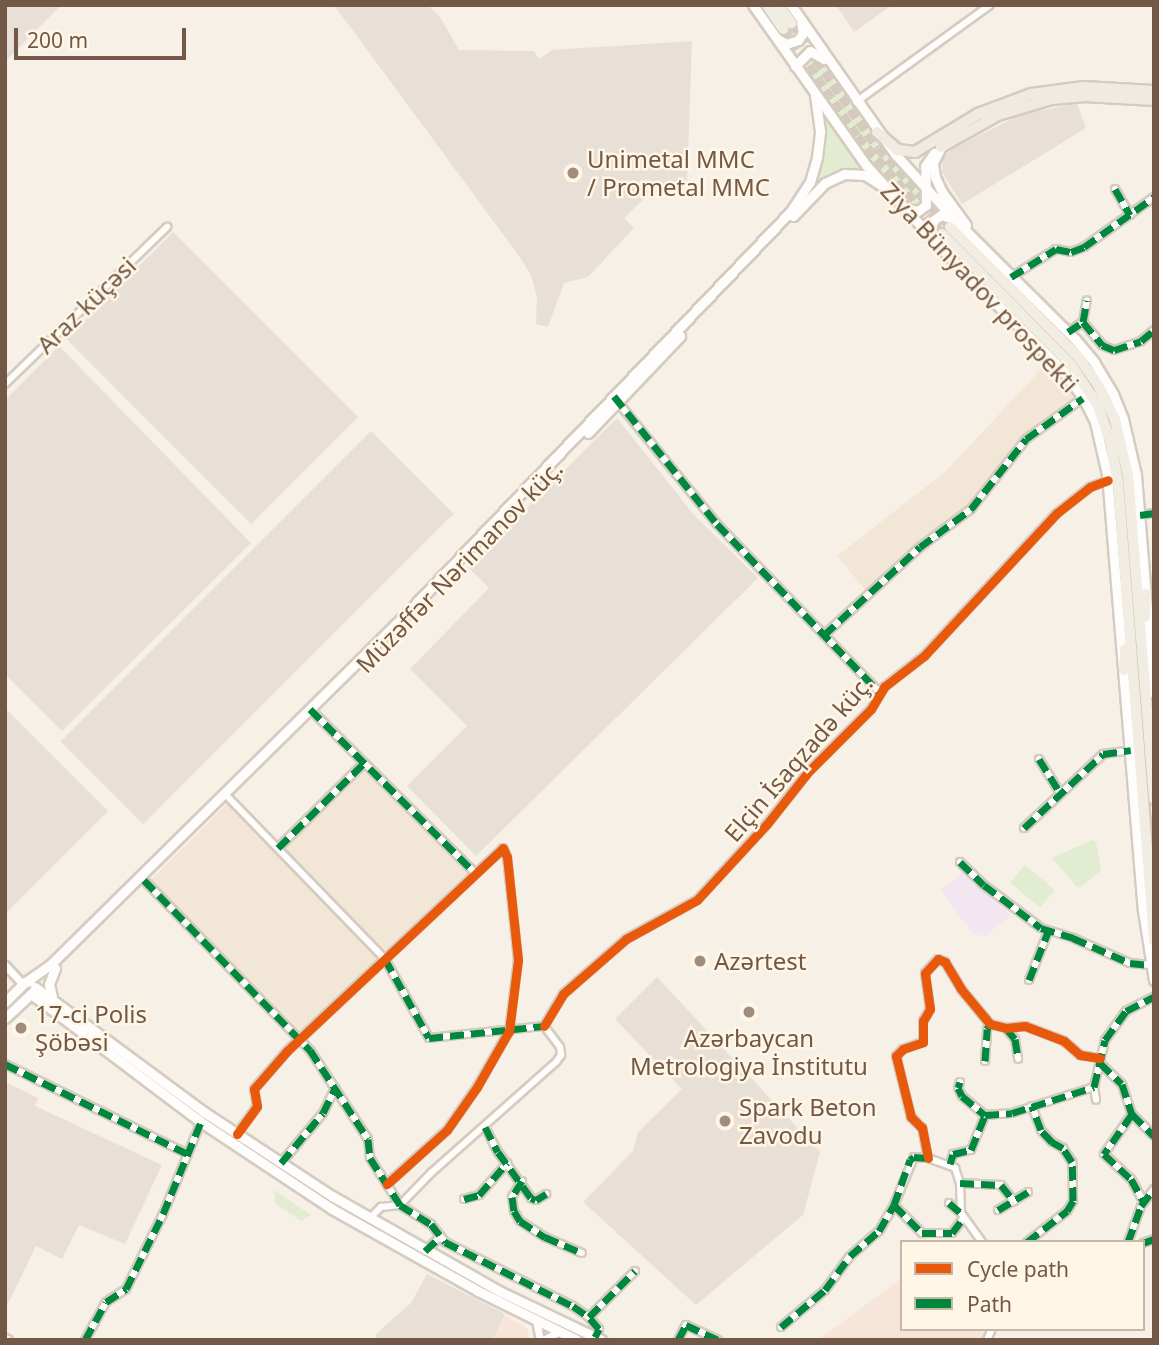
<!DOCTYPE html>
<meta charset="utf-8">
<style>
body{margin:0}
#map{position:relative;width:1159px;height:1345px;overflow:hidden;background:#f6f0e6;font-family:"Noto Sans",sans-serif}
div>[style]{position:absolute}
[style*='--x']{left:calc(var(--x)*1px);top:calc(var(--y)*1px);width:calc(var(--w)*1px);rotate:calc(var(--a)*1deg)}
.residential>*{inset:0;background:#f2e6d6}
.commercial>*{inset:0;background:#f7e5d9}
.industrial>*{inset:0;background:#e8e0d7;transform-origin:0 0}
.education>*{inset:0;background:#f2e6f0}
.green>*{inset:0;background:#e1ecd1;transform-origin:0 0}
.primary-tunnel>*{height:10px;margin-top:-5px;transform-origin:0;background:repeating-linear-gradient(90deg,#d5cabe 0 10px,transparent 0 15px)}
.roads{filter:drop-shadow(2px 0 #d5cbc1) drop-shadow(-2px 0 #d5cbc1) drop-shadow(0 2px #d5cbc1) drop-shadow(0 -2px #d5cbc1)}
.minor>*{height:6px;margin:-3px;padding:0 3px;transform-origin:3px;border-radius:3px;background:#fefdfb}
.tertiary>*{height:7px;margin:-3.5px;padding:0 3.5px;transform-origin:3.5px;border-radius:3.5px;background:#fefdfb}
.secondary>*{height:9px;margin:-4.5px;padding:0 4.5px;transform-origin:4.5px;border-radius:4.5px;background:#fefdfb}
.primary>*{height:10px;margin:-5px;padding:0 5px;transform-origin:5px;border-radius:5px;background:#f2ede3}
.trunk>*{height:10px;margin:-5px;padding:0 5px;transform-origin:5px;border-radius:5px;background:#f1eae3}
.quiet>*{height:7px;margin-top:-3.5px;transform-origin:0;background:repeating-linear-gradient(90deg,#00873e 0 14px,transparent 0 21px)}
.cycleway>*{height:9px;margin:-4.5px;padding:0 4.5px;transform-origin:4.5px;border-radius:4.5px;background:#e8590c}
.dots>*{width:19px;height:19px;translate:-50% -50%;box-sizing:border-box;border:4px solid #fff6e6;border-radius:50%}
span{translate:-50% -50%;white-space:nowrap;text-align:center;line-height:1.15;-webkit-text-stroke:5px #fff6e6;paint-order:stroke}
.poi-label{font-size:24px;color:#735847}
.left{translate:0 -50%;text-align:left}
.street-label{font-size:24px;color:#735847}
.frame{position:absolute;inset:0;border:7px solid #735847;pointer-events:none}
.legend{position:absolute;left:900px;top:1240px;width:245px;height:91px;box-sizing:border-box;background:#fff6e6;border:2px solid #c7b7a6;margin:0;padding:9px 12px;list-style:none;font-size:21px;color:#735847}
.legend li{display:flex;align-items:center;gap:14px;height:35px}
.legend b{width:35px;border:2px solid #c7b7a6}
.scale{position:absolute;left:14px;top:28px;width:172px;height:32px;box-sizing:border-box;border:4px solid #735847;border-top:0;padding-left:9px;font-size:21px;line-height:24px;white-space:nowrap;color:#735847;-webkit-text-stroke:5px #fff6e6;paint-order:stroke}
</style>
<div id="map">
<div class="residential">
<i style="clip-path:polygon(1046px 364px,1075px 398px,1045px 417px,1015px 443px,973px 504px,922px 539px,866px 591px,837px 556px,945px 472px)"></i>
<i style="clip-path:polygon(362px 769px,467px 874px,303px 1033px,151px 880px,228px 803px,279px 853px)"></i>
</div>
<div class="commercial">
<i style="clip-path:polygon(902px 1278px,902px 1329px,986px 1329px,981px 1340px,818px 1340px)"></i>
<i style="clip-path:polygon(505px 1316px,528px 1329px,529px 1340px,493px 1340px)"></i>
</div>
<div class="industrial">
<i style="clip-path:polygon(5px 5px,61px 5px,5px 62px)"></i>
<i style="clip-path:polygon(334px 5px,428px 5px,440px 17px,459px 50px,534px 51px,539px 59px,552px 50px,692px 41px,687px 184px,659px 184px,624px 218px,634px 228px,588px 277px,564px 283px,548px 327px,536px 324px,537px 297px,531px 275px,519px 256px)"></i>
<i style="clip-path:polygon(836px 5px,892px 5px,854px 32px)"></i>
<i style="clip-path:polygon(1077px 103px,1086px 128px,962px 204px,942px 172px,943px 158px,952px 149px,1022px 114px)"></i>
<i style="left:173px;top:232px;width:262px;height:151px;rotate:45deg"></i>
<i style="clip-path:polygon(59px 346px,251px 543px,62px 731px,5px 674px,5px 400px)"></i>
<i style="clip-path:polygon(617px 418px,694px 515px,758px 578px,476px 856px,407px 786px,467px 726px,410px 669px,489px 588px,468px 567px)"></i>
<i style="left:371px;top:431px;width:117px;height:439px;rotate:45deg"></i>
<i style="clip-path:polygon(5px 708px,108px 811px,5px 914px)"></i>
<i style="clip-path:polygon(657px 977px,820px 1152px,803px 1215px,696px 1305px,583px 1202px,633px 1151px,638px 1132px,682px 1089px,615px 1019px)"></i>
<i style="clip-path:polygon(5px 1082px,38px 1098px,35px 1106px,162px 1165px,125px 1244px,79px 1225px,62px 1259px,36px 1246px,5px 1310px)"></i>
<i style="clip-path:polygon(427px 1274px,505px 1314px,493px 1340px,378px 1340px,375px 1335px,411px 1303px)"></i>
</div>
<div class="education">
<i style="clip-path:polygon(963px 873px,1011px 915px,985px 936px,973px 934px,940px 890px)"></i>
</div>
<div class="green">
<i style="clip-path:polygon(813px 57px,822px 62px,860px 118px,919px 190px,922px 199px,918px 205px,907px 203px,846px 129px,807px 70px,806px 61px)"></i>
<i style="clip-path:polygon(822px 116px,864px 171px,841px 170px,809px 191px,823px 151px)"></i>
<i style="clip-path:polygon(1092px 840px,1096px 842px,1101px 870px,1081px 887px,1077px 887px,1052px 858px)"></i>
<i style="left:1025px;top:865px;width:39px;height:23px;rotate:40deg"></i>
<i style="clip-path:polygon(274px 1190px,311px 1215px,301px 1221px,275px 1203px)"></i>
</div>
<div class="primary-tunnel">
<i style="--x:791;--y:23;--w:152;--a:55.2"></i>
<i style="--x:878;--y:148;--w:107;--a:47.7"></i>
<i style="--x:783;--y:29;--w:131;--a:55.6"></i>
<i style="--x:857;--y:137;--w:129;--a:48.8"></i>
</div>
<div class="roads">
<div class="minor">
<i style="--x:856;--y:102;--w:165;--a:-35.9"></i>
<i style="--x:1115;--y:189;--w:30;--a:60"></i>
<i style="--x:1011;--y:277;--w:53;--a:-31.9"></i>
<i style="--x:1056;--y:249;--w:15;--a:11"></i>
<i style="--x:1071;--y:252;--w:14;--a:-21"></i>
<i style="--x:1084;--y:247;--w:86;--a:-35.5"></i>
<i style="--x:1083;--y:322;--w:22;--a:-80"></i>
<i style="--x:1068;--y:332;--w:18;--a:-34"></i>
<i style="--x:1083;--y:322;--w:30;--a:50"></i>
<i style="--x:1102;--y:345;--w:13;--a:23"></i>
<i style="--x:1114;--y:350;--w:28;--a:-18"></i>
<i style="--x:1141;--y:341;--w:17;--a:-40"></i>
<i style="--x:5;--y:384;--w:226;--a:-44.1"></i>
<i style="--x:617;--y:401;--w:159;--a:50.9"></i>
<i style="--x:717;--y:524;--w:235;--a:46"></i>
<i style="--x:1140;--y:515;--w:14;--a:-8"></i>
<i style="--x:824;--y:635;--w:130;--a:-42.5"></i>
<i style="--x:920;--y:547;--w:64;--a:-36.7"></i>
<i style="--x:971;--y:509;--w:89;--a:-51.8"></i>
<i style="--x:1026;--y:439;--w:70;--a:-35.7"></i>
<i style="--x:310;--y:709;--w:231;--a:44.8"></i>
<i style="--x:1039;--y:759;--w:39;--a:58"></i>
<i style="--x:224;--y:793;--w:231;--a:45.9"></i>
<i style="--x:385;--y:959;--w:90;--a:60.9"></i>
<i style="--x:429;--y:1038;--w:116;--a:-6"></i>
<i style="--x:1024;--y:828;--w:108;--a:-43.1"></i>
<i style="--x:1103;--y:754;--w:28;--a:-8"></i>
<i style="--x:278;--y:848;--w:121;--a:-44.7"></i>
<i style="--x:960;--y:862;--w:33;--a:44"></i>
<i style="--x:984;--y:885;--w:71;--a:37"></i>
<i style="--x:1041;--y:928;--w:34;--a:17"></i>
<i style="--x:1073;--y:938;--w:62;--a:23.7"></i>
<i style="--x:1130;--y:963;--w:20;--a:6"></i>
<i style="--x:144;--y:880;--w:238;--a:45.7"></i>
<i style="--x:310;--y:1050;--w:106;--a:56.9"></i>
<i style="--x:368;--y:1139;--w:19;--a:84"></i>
<i style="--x:370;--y:1158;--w:56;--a:57.4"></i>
<i style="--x:400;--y:1205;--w:36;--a:32"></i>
<i style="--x:431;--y:1224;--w:23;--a:52"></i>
<i style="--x:445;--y:1242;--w:143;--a:26.6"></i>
<i style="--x:573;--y:1306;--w:19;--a:35"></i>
<i style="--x:1029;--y:980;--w:52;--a:-68.4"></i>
<i style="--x:544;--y:1026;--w:37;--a:-59"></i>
<i style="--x:563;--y:994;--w:84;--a:-41.1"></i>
<i style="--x:626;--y:939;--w:81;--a:-28.8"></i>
<i style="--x:697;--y:900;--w:103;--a:-47.4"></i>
<i style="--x:767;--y:824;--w:66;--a:-51.7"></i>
<i style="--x:808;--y:772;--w:89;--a:-45"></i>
<i style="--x:871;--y:709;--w:26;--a:-59"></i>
<i style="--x:884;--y:687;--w:51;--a:-37.8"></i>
<i style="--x:924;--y:656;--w:195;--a:-47.1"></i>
<i style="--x:1057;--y:513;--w:42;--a:-38.2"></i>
<i style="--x:1090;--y:487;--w:19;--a:-21"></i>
<i style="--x:1006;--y:1028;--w:14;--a:51"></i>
<i style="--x:1015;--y:1039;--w:20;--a:81"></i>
<i style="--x:985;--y:1061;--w:32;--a:-86"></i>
<i style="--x:987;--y:1029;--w:6;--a:-59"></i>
<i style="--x:1100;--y:1063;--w:30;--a:44"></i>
<i style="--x:1122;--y:1084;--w:32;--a:72"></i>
<i style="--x:1132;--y:1114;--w:31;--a:45"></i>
<i style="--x:5;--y:1064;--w:204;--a:26.2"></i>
<i style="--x:960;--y:1082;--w:6;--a:108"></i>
<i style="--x:958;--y:1088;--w:9;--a:63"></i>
<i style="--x:962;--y:1096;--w:30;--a:40"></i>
<i style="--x:1094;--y:1087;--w:13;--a:81"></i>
<i style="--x:1132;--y:1114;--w:49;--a:125"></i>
<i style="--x:1104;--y:1154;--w:37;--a:43"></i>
<i style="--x:1131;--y:1179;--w:26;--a:61"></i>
<i style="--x:485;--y:1127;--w:28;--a:63"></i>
<i style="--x:498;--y:1152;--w:57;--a:54.3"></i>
<i style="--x:531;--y:1198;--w:5;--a:22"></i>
<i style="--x:536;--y:1200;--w:12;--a:-31"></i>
<i style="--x:237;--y:1134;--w:34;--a:-54"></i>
<i style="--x:257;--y:1106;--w:17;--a:-100"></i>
<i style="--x:254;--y:1089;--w:50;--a:-49"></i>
<i style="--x:287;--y:1051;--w:296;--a:-43.2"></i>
<i style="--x:503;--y:848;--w:10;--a:66"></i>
<i style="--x:507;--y:857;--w:104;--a:83.9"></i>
<i style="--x:518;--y:960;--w:72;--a:97.2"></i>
<i style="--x:509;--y:1031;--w:64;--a:119.7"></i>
<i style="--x:477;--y:1087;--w:52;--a:124.9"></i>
<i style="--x:447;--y:1130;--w:81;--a:138"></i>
<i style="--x:928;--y:1158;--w:31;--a:-101"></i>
<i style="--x:922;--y:1128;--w:16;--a:-135"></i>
<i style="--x:911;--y:1117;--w:63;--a:-103.8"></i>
<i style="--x:896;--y:1056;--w:10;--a:-45"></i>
<i style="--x:903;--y:1049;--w:21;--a:-19"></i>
<i style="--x:923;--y:1042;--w:21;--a:-90"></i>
<i style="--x:923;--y:1021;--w:14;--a:-60"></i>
<i style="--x:930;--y:1009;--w:36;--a:-98"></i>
<i style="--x:925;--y:973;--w:19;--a:-47"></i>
<i style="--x:938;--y:959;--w:8;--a:23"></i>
<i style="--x:945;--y:962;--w:31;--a:59"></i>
<i style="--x:961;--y:989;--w:45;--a:50.4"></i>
<i style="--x:990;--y:1024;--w:16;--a:14"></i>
<i style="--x:1006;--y:1028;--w:19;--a:-6"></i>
<i style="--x:1025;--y:1026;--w:42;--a:21"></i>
<i style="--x:1064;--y:1041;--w:21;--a:41"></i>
<i style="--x:1080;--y:1055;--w:20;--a:9"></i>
<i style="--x:281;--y:1163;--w:65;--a:-50"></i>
<i style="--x:323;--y:1113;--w:28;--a:-64"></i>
<i style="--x:950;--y:1164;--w:10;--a:-73"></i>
<i style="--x:953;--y:1154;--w:18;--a:-13"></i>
<i style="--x:971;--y:1150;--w:38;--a:-68"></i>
<i style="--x:985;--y:1115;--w:27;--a:-4"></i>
<i style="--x:1012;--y:1113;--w:86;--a:-17.6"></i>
<i style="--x:1094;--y:1087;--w:48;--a:-76.8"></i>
<i style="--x:1105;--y:1040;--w:36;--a:-54"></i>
<i style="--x:1126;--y:1011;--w:31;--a:-27"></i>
<i style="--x:522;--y:1181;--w:19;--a:122"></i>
<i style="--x:512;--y:1197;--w:14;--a:82"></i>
<i style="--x:514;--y:1211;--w:12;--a:59"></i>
<i style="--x:520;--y:1221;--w:30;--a:33"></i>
<i style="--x:545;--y:1237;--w:40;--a:23.4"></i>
<i style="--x:960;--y:1183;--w:41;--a:2.8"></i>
<i style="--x:1001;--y:1185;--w:21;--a:51"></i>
<i style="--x:464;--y:1199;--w:16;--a:-15"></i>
<i style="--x:479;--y:1195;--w:43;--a:-48.8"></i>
<i style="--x:949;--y:1203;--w:16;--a:40"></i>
<i style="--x:894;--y:1205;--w:40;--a:45"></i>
<i style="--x:922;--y:1233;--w:30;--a:0"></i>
<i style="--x:952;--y:1233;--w:20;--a:-53"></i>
<i style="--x:998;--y:1210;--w:35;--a:-31"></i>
<i style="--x:370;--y:1218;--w:16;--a:-45"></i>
<i style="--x:381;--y:1207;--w:19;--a:-6"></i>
<i style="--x:400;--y:1205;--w:45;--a:-45.9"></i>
<i style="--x:431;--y:1173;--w:167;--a:-41.6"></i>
<i style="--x:556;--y:1062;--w:9;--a:-54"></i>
<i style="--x:561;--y:1055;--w:8;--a:-97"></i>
<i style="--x:560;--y:1047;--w:26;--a:-127"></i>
<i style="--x:1027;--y:1242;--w:51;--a:-37.8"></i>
<i style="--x:1067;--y:1211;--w:12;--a:-59"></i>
<i style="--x:1073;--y:1201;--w:39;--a:-91"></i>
<i style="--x:1072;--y:1162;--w:17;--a:-123"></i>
<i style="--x:1063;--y:1148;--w:13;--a:-151"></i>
<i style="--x:1052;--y:1142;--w:16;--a:-133"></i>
<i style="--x:1041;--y:1130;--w:26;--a:-111"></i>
<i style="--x:1128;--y:1242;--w:38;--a:-70"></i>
<i style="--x:1141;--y:1206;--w:21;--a:-53"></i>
<i style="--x:1143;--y:1243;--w:12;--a:-20"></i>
<i style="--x:425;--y:1251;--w:21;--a:-43"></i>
<i style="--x:781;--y:1327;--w:57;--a:-40.1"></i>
<i style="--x:825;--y:1290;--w:42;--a:-53.7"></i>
<i style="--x:850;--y:1256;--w:38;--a:-41"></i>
<i style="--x:879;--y:1231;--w:30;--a:-60"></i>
<i style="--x:894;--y:1205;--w:52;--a:-67.4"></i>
<i style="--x:914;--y:1157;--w:14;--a:4"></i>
<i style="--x:928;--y:1158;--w:29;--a:20"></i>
<i style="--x:955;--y:1168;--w:16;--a:72"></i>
<i style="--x:960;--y:1183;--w:30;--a:88"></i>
<i style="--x:961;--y:1213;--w:36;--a:54"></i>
<i style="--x:595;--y:1337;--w:9;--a:-63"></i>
<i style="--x:599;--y:1329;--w:16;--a:-130"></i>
<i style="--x:589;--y:1317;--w:65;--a:-45"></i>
<i style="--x:85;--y:1340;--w:43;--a:-61.1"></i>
<i style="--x:106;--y:1302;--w:24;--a:-33"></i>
<i style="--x:126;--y:1289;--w:84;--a:-63.7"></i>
<i style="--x:163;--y:1214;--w:100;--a:-67.6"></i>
<i style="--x:678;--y:1340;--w:17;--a:-62"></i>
<i style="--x:686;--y:1325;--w:35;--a:25"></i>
<i style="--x:987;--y:1340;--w:12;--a:-66"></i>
</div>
<div class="tertiary">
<i style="--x:5;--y:965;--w:26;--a:47"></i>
<i style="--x:536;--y:1320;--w:20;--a:79"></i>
<i style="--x:543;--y:1340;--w:17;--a:-28"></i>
</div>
<div class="secondary">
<i style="--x:753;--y:5;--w:196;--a:54.8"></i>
<i style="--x:866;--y:165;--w:112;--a:47.9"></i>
<i style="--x:941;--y:248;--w:173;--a:45.2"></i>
<i style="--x:1063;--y:371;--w:34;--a:53"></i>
<i style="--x:1083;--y:398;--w:27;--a:63"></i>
<i style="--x:1095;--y:422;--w:53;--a:77"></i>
<i style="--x:1107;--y:474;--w:437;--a:85.3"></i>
<i style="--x:1143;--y:910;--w:71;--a:81.1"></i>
<i style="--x:791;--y:5;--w:182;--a:55.1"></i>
<i style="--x:895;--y:154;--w:89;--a:47.7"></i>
<i style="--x:955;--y:220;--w:169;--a:44.8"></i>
<i style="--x:1075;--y:339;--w:30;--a:50"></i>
<i style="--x:1094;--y:362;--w:37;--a:59"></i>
<i style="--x:1113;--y:394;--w:27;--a:68"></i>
<i style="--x:1123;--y:419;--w:57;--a:76.9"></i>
<i style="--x:1136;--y:475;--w:219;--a:85.3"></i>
<i style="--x:778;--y:39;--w:9;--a:32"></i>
<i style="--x:786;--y:44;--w:13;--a:-18"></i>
<i style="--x:798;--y:40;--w:9;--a:-54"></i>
<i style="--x:803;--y:33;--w:10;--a:-101"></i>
<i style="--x:795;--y:66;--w:21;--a:-45"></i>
<i style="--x:810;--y:51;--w:16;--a:30"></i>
<i style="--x:941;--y:147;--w:18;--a:117"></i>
<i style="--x:933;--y:163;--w:14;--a:82"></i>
<i style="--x:935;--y:177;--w:17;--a:65"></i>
<i style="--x:942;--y:192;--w:41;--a:54"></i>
<i style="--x:907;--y:209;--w:11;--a:10"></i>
<i style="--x:918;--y:211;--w:10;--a:-37"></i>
<i style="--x:926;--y:205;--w:39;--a:-91"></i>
<i style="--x:925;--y:166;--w:16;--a:-55"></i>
<i style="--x:793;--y:216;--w:46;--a:-45.9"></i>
<i style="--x:825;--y:183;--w:21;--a:-25"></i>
<i style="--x:844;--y:174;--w:21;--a:3"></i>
<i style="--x:865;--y:175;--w:24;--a:33"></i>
<i style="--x:934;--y:238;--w:10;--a:-114"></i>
<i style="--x:930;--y:229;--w:10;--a:-66"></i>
<i style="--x:934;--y:220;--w:9;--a:-36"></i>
<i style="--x:941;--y:215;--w:14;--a:17"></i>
<i style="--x:588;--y:433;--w:134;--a:-46.5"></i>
<i style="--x:27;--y:981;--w:29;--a:-35"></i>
<i style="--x:51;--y:964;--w:494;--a:-44.6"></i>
<i style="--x:403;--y:617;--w:562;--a:-46.3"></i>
<i style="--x:791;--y:211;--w:35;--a:-57"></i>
<i style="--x:810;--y:182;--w:26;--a:-74"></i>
<i style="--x:817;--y:157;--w:26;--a:-83"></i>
<i style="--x:820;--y:131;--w:36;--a:-98"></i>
<i style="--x:35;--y:987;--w:210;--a:36.5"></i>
<i style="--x:204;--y:1112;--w:153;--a:33.3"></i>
<i style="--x:332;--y:1196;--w:194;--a:29.6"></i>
<i style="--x:501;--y:1292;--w:111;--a:25.6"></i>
<i style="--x:31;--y:994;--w:213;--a:37"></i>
<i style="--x:201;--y:1122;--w:157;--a:33.6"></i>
<i style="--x:332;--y:1209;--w:167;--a:29.3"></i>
<i style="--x:478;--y:1291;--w:110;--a:26.3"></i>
<i style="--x:52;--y:997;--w:13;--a:-103"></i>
<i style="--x:49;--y:984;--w:17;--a:-69"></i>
<i style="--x:5;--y:1002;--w:28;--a:-45"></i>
<i style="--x:25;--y:982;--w:5;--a:-11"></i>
<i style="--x:5;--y:1018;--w:38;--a:-43"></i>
<i style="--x:5;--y:1339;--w:2;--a:27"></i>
</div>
<div class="primary">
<i style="--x:767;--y:5;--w:29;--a:56"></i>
<i style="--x:779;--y:5;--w:22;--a:56"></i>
<i style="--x:950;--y:227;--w:184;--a:45.4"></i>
<i style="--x:1079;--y:358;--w:35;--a:55"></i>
<i style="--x:1099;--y:387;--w:37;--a:64"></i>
<i style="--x:1115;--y:420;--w:57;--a:76.7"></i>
<i style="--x:1128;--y:475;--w:325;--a:85.4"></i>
<i style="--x:942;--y:234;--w:184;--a:45.4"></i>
<i style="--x:1071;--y:365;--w:47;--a:56.3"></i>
<i style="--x:1097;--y:404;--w:37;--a:70"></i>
<i style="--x:1110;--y:439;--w:44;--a:79.5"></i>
<i style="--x:1118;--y:482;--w:460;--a:85.5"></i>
<i style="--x:1145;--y:617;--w:23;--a:-88"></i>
<i style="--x:1124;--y:670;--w:21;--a:-87"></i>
</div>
<div class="trunk">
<i style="--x:877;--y:132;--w:28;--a:41"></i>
<i style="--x:898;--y:150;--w:17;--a:7"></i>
<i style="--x:915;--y:152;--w:74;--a:-31.1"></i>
<i style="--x:978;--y:114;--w:57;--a:-20.7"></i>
<i style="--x:1031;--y:94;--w:53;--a:-7.5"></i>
<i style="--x:1084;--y:87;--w:70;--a:3.3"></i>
<i style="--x:941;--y:147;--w:65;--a:-29.3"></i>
<i style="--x:998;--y:115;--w:55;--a:-16.8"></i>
<i style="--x:1051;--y:99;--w:34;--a:-5"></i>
<i style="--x:1085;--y:96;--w:69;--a:3.3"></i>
</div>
</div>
<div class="quiet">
<i style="--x:1115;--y:189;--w:30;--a:60"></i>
<i style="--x:1011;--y:277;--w:53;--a:-31.9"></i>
<i style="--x:1056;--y:249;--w:15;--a:11"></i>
<i style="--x:1071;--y:252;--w:14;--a:-21"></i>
<i style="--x:1084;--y:247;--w:86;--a:-35.5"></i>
<i style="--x:1083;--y:322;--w:22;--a:-80"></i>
<i style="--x:1068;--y:332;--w:18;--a:-34"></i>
<i style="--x:1083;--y:322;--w:30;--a:50"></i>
<i style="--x:1102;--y:345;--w:13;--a:23"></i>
<i style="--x:1114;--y:350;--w:28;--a:-18"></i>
<i style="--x:1141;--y:341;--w:17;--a:-40"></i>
<i style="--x:614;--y:396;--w:164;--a:51.2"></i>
<i style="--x:717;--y:524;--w:235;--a:46"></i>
<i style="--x:1140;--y:515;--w:14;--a:-8"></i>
<i style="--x:824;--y:635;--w:130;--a:-42.5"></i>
<i style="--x:920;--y:547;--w:64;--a:-36.7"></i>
<i style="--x:971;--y:509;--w:89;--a:-51.8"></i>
<i style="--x:1026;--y:439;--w:70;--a:-35.7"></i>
<i style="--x:310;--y:709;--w:231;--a:44.8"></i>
<i style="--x:1039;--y:759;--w:39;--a:58"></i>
<i style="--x:1024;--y:828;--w:108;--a:-43.1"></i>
<i style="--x:1103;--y:754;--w:28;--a:-8"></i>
<i style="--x:278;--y:848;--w:121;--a:-44.7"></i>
<i style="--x:960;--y:862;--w:33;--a:44"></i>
<i style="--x:984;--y:885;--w:71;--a:37"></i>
<i style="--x:1041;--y:928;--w:34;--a:17"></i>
<i style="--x:1073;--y:938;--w:62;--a:23.7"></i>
<i style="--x:1130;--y:963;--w:20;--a:6"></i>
<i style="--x:144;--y:880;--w:238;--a:45.7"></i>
<i style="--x:310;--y:1050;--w:106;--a:56.9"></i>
<i style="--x:368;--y:1139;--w:19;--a:84"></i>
<i style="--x:370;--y:1158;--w:56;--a:57.4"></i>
<i style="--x:400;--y:1205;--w:36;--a:32"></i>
<i style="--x:431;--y:1224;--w:23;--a:52"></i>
<i style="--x:445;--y:1242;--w:143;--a:26.6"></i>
<i style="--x:573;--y:1306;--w:19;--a:35"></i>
<i style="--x:385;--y:959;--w:90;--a:60.9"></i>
<i style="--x:429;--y:1038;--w:116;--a:-6"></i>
<i style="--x:1029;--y:980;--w:52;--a:-68.4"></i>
<i style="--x:1006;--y:1028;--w:14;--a:51"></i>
<i style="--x:1015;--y:1039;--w:20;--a:81"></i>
<i style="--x:985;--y:1061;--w:32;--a:-86"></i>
<i style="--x:987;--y:1029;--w:6;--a:-59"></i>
<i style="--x:1100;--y:1063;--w:30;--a:44"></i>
<i style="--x:1122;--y:1084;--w:32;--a:72"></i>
<i style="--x:1132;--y:1114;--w:31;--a:45"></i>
<i style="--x:5;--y:1064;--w:204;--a:26.2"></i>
<i style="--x:960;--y:1082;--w:6;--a:108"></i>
<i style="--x:958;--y:1088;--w:9;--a:63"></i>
<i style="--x:962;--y:1096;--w:30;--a:40"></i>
<i style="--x:1132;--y:1114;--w:49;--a:125"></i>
<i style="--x:1104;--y:1154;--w:37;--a:43"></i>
<i style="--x:1131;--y:1179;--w:26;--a:61"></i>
<i style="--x:485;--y:1127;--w:28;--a:63"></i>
<i style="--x:498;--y:1152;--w:57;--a:54.3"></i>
<i style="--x:531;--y:1198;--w:5;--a:22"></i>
<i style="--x:536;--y:1200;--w:12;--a:-31"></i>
<i style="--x:281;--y:1163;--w:65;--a:-50"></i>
<i style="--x:323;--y:1113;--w:28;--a:-64"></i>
<i style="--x:950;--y:1164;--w:10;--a:-73"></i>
<i style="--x:953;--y:1154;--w:18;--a:-13"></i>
<i style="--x:971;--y:1150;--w:38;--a:-68"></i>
<i style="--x:985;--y:1115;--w:27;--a:-4"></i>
<i style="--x:1012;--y:1113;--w:86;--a:-17.6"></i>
<i style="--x:1094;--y:1087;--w:48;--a:-76.8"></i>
<i style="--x:1105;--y:1040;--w:36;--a:-54"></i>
<i style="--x:1126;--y:1011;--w:31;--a:-27"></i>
<i style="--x:522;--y:1181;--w:19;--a:122"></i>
<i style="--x:512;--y:1197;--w:14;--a:82"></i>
<i style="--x:514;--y:1211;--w:12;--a:59"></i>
<i style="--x:520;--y:1221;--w:30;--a:33"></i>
<i style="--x:545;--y:1237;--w:40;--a:23.4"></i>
<i style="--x:960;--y:1183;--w:41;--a:2.8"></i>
<i style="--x:1001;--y:1185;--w:21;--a:51"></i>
<i style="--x:464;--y:1199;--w:16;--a:-15"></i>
<i style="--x:479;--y:1195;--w:43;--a:-48.8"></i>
<i style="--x:949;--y:1203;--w:16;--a:40"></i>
<i style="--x:894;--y:1205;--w:40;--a:45"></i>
<i style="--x:922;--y:1233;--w:30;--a:0"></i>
<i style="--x:952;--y:1233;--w:20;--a:-53"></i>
<i style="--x:998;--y:1210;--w:35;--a:-31"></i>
<i style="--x:1027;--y:1242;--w:51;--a:-37.8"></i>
<i style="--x:1067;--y:1211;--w:12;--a:-59"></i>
<i style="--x:1073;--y:1201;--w:39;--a:-91"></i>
<i style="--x:1072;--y:1162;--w:17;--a:-123"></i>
<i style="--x:1063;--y:1148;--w:13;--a:-151"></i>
<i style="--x:1052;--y:1142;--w:16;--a:-133"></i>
<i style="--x:1041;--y:1130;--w:26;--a:-111"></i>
<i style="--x:1128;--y:1242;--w:38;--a:-70"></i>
<i style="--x:1141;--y:1206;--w:21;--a:-53"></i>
<i style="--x:1143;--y:1243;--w:12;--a:-20"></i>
<i style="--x:425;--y:1251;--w:21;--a:-43"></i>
<i style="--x:781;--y:1327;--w:57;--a:-40.1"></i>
<i style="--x:825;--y:1290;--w:42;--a:-53.7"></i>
<i style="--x:850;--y:1256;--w:38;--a:-41"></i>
<i style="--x:879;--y:1231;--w:30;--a:-60"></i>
<i style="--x:894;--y:1205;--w:48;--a:-70.4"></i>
<i style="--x:910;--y:1160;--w:5;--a:-37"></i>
<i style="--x:914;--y:1157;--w:14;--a:4"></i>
<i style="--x:928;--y:1158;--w:6;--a:-99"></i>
<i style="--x:595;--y:1337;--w:9;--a:-63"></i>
<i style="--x:599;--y:1329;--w:16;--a:-130"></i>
<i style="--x:589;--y:1317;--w:65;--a:-45"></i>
<i style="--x:85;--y:1340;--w:43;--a:-61.1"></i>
<i style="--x:106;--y:1302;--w:24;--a:-33"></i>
<i style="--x:126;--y:1289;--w:84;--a:-63.7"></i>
<i style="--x:163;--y:1214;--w:100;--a:-67.6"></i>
<i style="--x:678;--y:1340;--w:17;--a:-62"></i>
<i style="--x:686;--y:1325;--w:35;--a:25"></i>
</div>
<div class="cycleway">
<i style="--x:544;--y:1026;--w:37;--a:-59"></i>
<i style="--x:563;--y:994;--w:84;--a:-41.1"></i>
<i style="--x:626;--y:939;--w:81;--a:-28.8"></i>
<i style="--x:697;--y:900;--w:103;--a:-47.4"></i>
<i style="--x:767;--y:824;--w:66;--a:-51.7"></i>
<i style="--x:808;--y:772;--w:89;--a:-45"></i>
<i style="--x:871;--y:709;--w:26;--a:-59"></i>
<i style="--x:884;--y:687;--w:51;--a:-37.8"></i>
<i style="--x:924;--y:656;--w:195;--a:-47.1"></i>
<i style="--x:1057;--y:513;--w:42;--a:-38.2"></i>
<i style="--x:1090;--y:487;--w:19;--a:-21"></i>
<i style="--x:237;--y:1134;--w:34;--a:-54"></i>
<i style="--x:257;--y:1106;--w:17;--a:-100"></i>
<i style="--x:254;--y:1089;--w:50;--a:-49"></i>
<i style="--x:287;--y:1051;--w:296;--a:-43.2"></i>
<i style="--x:503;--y:848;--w:10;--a:66"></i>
<i style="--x:507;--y:857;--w:104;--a:83.9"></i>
<i style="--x:518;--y:960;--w:72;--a:97.2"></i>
<i style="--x:509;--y:1031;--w:64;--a:119.7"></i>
<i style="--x:477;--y:1087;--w:52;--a:124.9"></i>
<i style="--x:447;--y:1130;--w:81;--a:138"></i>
<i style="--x:928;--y:1158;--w:31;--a:-101"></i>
<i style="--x:922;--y:1128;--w:16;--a:-135"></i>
<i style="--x:911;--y:1117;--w:63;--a:-103.8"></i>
<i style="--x:896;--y:1056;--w:10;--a:-45"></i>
<i style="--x:903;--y:1049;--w:21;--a:-19"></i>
<i style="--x:923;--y:1042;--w:21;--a:-90"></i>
<i style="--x:923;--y:1021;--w:14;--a:-60"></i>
<i style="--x:930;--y:1009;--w:36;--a:-98"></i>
<i style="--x:925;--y:973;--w:19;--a:-47"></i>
<i style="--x:938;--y:959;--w:8;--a:23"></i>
<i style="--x:945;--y:962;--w:31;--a:59"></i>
<i style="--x:961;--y:989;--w:45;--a:50.4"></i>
<i style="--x:990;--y:1024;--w:16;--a:14"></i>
<i style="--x:1006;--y:1028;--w:19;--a:-6"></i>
<i style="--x:1025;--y:1026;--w:42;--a:21"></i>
<i style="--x:1064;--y:1041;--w:21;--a:41"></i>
<i style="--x:1080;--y:1055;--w:20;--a:9"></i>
</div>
<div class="dots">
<i style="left:573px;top:173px;background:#a18d7f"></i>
<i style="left:700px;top:961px;background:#a18d7f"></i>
<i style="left:749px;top:1012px;background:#a18d7f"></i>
<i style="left:21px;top:1028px;background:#a18d7f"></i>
<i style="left:725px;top:1121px;background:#a18d7f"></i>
</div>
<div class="poi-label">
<span class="left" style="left:587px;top:173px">Unimetal MMC<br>/ Prometal MMC</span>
<span class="left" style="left:714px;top:961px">Azərtest</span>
<span class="left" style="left:35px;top:1028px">17-ci Polis<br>Şöbəsi</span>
<span style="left:749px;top:1052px">Azərbaycan<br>Metrologiya İnstitutu</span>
<span class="left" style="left:739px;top:1121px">Spark Beton<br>Zavodu</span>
</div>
<div class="street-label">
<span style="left:980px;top:287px;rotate:47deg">Ziya Bünyadov prospekti</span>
<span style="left:86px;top:305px;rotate:-44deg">Araz küçəsi</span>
<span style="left:459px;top:566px;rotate:-46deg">Müzəffər Nərimanov küç.</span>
<span style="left:798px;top:758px;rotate:-49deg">Elçin İsaqzadə küç.</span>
</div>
<div class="frame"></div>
<ul class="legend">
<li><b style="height:9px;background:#e8590c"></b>Cycle path</li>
<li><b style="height:9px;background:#00873e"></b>Path</li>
</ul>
<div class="scale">200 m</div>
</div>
